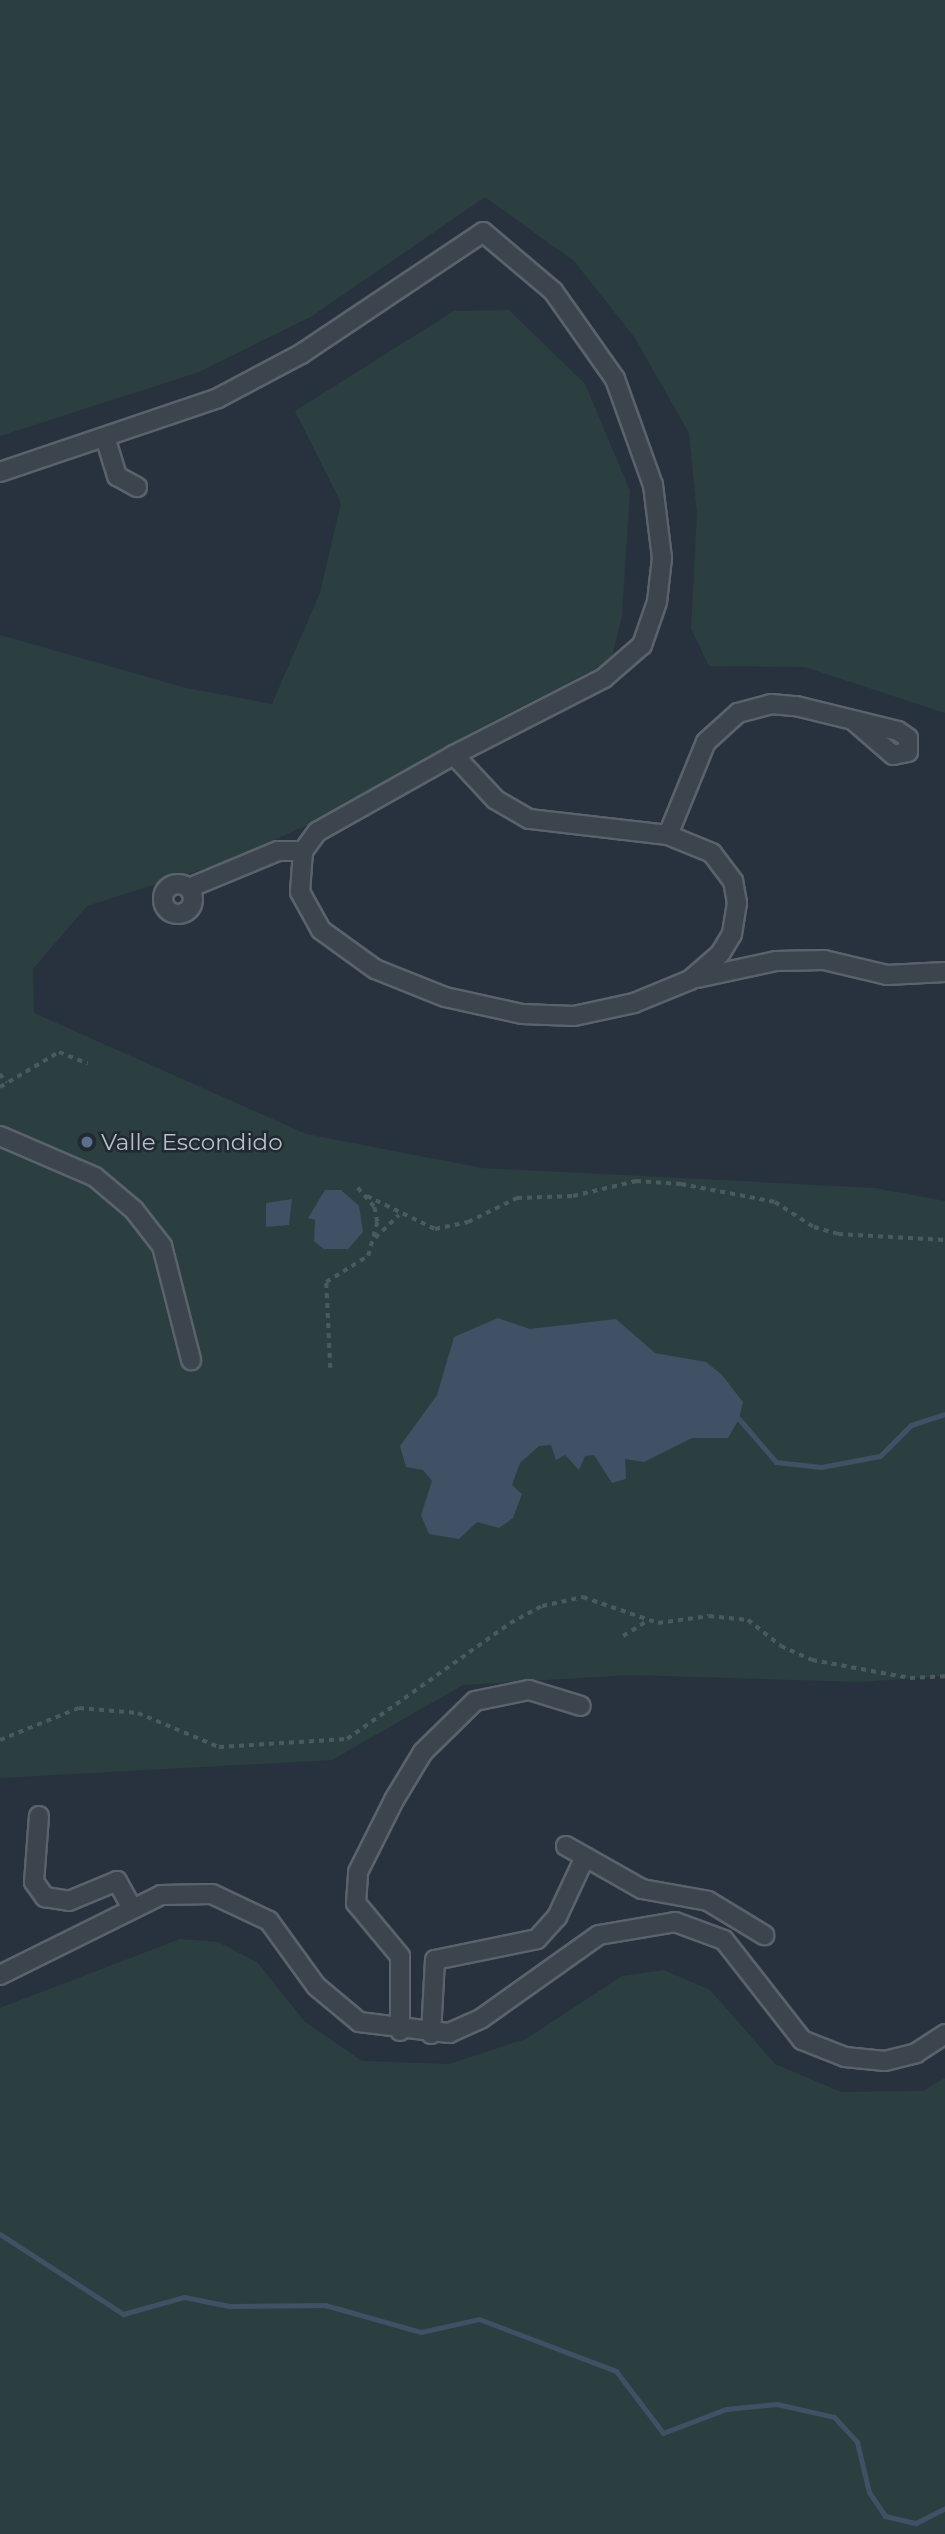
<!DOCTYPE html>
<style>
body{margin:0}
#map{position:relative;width:945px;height:2534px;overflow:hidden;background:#28323e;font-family:Montserrat,sans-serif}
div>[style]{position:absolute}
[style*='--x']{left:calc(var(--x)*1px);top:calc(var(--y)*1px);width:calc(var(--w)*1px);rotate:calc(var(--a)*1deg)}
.green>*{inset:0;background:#2b3f40}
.water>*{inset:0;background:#405065}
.stream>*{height:5px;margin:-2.5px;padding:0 2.5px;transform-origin:2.5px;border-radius:2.5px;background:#405065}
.path>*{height:3.5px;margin-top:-1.75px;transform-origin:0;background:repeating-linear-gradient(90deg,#4a5b5e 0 5px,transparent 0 10px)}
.roads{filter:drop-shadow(2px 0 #5a626b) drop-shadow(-2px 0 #5a626b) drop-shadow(0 2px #5a626b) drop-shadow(0 -2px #5a626b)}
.minor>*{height:18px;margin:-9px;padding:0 9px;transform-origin:9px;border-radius:9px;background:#3c444e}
.minor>.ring{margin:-9px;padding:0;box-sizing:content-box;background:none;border:18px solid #3c444e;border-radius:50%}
.dots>*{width:19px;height:19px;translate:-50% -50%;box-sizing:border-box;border:4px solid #212933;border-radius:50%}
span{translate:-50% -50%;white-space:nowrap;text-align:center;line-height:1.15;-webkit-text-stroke:5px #212933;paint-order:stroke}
.poi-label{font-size:23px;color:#b8bfc8}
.left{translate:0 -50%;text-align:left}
</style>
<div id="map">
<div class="green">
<i style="clip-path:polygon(0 0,945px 0,945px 713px,805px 667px,709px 666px,691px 629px,697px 513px,689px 433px,635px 338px,574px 261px,485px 197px,312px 316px,199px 372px,0 436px)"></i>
<i style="clip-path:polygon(509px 310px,585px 384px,630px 491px,622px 615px,611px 661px,468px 734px,357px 802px,226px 862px,87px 906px,33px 969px,34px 1013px,306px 1134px,482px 1168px,875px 1188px,945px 1201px,945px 1676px,859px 1682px,631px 1675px,463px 1685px,332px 1760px,0 1778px,0 635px,186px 688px,272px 704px,320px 593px,341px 503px,295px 411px,454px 311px)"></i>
<i style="clip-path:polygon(180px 1939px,218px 1942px,257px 1962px,305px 2022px,362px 2061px,449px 2064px,526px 2039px,622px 1976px,664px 1970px,710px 1990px,775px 2064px,841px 2092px,923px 2091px,945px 2078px,945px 2534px,0 2534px,0 2008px)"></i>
</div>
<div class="water">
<i style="clip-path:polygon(325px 1190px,341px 1190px,359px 1206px,363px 1232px,348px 1249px,324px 1249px,314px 1241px,315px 1220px,308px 1218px)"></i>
<i style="clip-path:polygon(292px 1199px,289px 1225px,266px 1227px,266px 1203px)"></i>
<i style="clip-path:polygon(498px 1318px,530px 1329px,616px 1319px,655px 1353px,706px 1362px,722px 1375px,743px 1402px,739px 1419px,728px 1438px,692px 1438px,644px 1462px,625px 1459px,626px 1479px,612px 1483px,594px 1455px,585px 1456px,579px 1470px,565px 1455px,556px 1460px,551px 1445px,539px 1446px,520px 1463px,512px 1485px,522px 1494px,513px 1518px,499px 1528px,477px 1522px,459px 1539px,429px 1534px,421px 1515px,432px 1481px,423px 1470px,406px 1467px,400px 1446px,437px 1395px,454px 1337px)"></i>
</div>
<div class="stream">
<i style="--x:739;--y:1419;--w:57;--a:49.3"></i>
<i style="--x:776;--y:1462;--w:45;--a:6.3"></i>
<i style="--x:821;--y:1467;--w:60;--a:-10.6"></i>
<i style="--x:880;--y:1456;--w:44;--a:-45"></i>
<i style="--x:911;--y:1425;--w:36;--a:-18"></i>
<i style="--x:0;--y:2234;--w:147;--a:33"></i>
<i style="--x:123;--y:2314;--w:63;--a:-15.6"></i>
<i style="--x:184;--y:2297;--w:46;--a:11.3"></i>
<i style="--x:229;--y:2306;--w:96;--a:-0.6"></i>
<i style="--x:325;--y:2305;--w:100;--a:15.7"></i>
<i style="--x:421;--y:2332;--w:59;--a:-12.6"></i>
<i style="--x:479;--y:2319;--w:147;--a:20.8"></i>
<i style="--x:616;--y:2371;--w:78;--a:52.8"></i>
<i style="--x:663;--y:2433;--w:67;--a:-20.9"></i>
<i style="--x:726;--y:2409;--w:51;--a:-5.6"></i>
<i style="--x:777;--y:2404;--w:58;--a:12.8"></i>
<i style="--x:834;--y:2417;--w:34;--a:47"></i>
<i style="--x:857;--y:2442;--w:51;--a:76.5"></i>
<i style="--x:869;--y:2492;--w:29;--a:56"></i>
<i style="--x:885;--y:2516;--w:32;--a:13"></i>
<i style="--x:916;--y:2523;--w:33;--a:-27"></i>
</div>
<div class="path">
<i style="--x:0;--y:1074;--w:11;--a:52"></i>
<i style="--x:0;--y:1087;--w:69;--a:-30.7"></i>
<i style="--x:59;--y:1052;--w:31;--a:22"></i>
<i style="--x:367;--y:1196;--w:76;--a:25.9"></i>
<i style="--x:435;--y:1229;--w:34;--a:-12"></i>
<i style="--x:468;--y:1222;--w:55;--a:-26.1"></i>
<i style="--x:517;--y:1198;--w:56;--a:-2"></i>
<i style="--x:573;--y:1196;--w:65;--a:-13.4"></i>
<i style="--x:636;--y:1181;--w:45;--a:3.8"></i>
<i style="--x:681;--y:1184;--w:96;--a:10.8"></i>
<i style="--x:775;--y:1202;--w:46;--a:32.7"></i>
<i style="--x:814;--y:1227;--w:25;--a:16"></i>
<i style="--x:838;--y:1234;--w:107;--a:3.2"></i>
<i style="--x:375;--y:1238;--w:33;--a:-44"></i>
<i style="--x:330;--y:1368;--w:86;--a:-92.7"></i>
<i style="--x:326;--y:1282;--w:49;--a:-31.8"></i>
<i style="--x:368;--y:1256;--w:35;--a:-75"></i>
<i style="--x:377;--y:1222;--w:15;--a:-101"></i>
<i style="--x:374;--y:1207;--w:29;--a:-131"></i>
<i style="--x:623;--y:1636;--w:28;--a:-32"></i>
<i style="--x:0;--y:1740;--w:85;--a:-22.1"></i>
<i style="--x:79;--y:1708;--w:59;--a:4.8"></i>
<i style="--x:138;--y:1713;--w:88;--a:22.8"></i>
<i style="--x:219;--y:1747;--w:128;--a:-3.6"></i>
<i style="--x:347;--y:1739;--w:200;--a:-35.4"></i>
<i style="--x:510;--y:1623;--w:36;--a:-28"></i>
<i style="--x:542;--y:1606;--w:42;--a:-12.4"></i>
<i style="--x:583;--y:1597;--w:79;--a:19.1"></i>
<i style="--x:658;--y:1623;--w:51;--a:-7.8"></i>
<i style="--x:709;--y:1616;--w:39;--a:6"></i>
<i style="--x:748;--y:1620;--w:42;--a:38.2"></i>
<i style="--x:781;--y:1646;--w:34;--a:24"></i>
<i style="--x:812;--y:1660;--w:100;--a:10.4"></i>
<i style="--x:910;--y:1678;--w:35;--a:-3"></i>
</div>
<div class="roads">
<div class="minor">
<i style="--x:105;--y:437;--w:41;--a:72.9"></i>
<i style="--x:117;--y:476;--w:23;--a:29"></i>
<i style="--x:0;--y:472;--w:230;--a:-18.7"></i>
<i style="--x:218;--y:398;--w:94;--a:-27.9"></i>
<i style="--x:301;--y:354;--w:219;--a:-33.8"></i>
<i style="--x:483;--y:232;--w:92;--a:40.1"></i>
<i style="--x:553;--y:291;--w:108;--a:54.8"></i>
<i style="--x:615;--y:379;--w:113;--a:70.3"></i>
<i style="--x:653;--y:485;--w:74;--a:83"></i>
<i style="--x:662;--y:558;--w:44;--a:96.5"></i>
<i style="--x:657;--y:602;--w:46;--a:109.2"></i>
<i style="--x:642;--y:645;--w:50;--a:139"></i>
<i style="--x:604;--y:678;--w:169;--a:152.8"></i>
<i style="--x:454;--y:755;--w:157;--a:150.7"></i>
<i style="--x:317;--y:832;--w:24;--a:126"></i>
<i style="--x:303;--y:851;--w:41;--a:94.2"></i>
<i style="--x:300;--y:892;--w:43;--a:61.1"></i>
<i style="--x:321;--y:930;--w:67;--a:35.8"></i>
<i style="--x:375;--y:969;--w:75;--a:21.8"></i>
<i style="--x:445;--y:997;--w:79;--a:12.4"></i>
<i style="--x:522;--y:1014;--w:52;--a:2.2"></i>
<i style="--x:574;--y:1016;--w:61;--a:-12.2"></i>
<i style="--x:634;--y:1003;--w:61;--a:-22.3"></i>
<i style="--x:690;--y:980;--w:40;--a:-41"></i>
<i style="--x:720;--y:954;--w:23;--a:-59"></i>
<i style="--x:732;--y:934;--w:31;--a:-81"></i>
<i style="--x:737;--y:903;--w:22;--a:-100"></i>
<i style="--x:733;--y:881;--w:35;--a:-127"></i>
<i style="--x:712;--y:853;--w:48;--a:-157.8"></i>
<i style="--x:668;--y:835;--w:140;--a:-173.4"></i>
<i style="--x:529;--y:819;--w:39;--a:-150"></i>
<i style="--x:495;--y:799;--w:60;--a:-133"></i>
<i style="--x:668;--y:835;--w:100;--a:-67.8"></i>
<i style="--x:706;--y:742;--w:43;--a:-42.2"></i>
<i style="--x:738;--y:713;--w:34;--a:-15"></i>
<i style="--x:771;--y:704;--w:25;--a:5"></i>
<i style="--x:796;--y:706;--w:105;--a:13.8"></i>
<i style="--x:898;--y:731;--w:12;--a:35"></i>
<i style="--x:908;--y:738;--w:14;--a:90"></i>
<i style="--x:908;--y:752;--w:15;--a:169"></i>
<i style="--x:893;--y:755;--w:50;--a:-139"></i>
<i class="ring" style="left:163px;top:884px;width:12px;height:12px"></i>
<i style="--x:189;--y:888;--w:96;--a:-22.6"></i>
<i style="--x:278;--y:851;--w:25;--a:0"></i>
<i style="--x:697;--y:978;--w:81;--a:-12.1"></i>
<i style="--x:776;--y:961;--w:48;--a:-1.2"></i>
<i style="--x:824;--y:960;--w:65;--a:13.4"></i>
<i style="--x:887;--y:975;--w:58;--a:-3"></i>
<i style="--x:0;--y:1136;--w:103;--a:23.3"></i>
<i style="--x:95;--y:1177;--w:51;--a:40.2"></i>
<i style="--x:134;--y:1210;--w:46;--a:52.1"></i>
<i style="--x:162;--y:1246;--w:118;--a:75.7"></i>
<i style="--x:39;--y:1816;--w:66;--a:94.3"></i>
<i style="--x:34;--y:1882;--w:19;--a:54"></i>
<i style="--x:45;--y:1897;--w:24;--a:9"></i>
<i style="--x:69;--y:1901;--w:52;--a:-22.6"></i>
<i style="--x:117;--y:1881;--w:29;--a:61"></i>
<i style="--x:566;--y:1846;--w:87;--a:29.5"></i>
<i style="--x:642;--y:1889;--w:67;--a:10.3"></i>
<i style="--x:708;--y:1901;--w:66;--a:31.3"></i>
<i style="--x:0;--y:1975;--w:180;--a:-26.4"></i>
<i style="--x:161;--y:1895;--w:51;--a:-1.1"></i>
<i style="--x:212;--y:1894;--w:63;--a:25.3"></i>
<i style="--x:269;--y:1921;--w:80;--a:54.1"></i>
<i style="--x:316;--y:1986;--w:56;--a:39.9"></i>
<i style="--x:359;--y:2022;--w:91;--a:7"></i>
<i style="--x:449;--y:2033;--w:36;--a:-24"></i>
<i style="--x:482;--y:2018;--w:143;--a:-35.4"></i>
<i style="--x:599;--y:1935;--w:77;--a:-9.7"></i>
<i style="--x:675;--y:1922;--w:52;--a:20.2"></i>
<i style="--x:724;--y:1940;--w:127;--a:52"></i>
<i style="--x:802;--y:2040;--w:46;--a:21.6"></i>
<i style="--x:845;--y:2057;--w:40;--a:5.7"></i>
<i style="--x:885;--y:2061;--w:32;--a:-14"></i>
<i style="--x:916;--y:2053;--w:35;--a:-33"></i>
<i style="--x:400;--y:2031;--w:75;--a:-90"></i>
<i style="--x:400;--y:1956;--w:69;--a:-129.7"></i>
<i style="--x:356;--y:1903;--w:31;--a:-86"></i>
<i style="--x:358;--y:1872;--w:80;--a:-63.4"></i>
<i style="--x:394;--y:1800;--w:56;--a:-58.9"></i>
<i style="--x:423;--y:1752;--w:73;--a:-44.4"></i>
<i style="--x:475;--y:1701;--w:55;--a:-11.5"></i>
<i style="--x:529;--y:1690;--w:54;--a:17.1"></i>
<i style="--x:431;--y:2034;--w:74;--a:-86.9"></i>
<i style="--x:435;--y:1960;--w:104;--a:-11.6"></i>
<i style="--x:537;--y:1939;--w:30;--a:-48"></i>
<i style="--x:557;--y:1917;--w:66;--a:-65"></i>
</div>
</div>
<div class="dots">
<i style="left:87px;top:1142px;background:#5c6f8a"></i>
</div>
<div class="poi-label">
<span class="left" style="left:101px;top:1142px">Valle Escondido</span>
</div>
</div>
